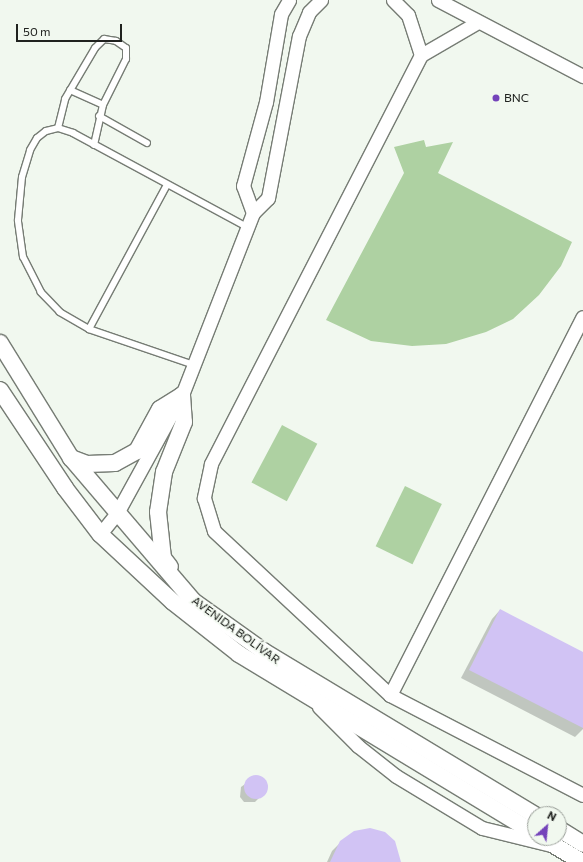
<!DOCTYPE html>
<meta charset="utf-8">
<style>
body{margin:0}
#map{position:relative;width:583px;height:862px;overflow:hidden;background:#f1f8ef;font-family:Commissioner,sans-serif}
div>[style]{position:absolute}
[style*='--x']{left:calc(var(--x)*1px);top:calc(var(--y)*1px);width:calc(var(--w)*1px);rotate:calc(var(--a)*1deg)}
.green>*{inset:0;background:#aed1a2;transform-origin:0 0}
.shadow>*{inset:0;background:#0003}
.building>*{inset:0;background:#d1c3f4}
.round{border-radius:50%}
.roads{filter:drop-shadow(1px 0 #767c74) drop-shadow(-1px 0 #767c74) drop-shadow(0 1px #767c74) drop-shadow(0 -1px #767c74)}
.service>*{height:6px;margin:-3px;padding:0 3px;transform-origin:3px;border-radius:3px;background:#fff}
.minor>*{height:13px;margin:-6.5px;padding:0 6.5px;transform-origin:6.5px;border-radius:6.5px;background:#fff}
.tertiary>*{height:16px;margin:-8px;padding:0 8px;transform-origin:8px;border-radius:8px;background:#fff}
.dots>*{width:11px;height:11px;translate:-50% -50%;box-sizing:border-box;border:2px solid #f1f8ef;border-radius:50%}
span{translate:-50% -50%;white-space:nowrap;text-align:center;line-height:1.15;-webkit-text-stroke:3px #f1f8ef;paint-order:stroke}
.poi-label{font-size:12px;color:#20221f}
.left{translate:0 -50%;text-align:left}
.street-label{font-size:12px;color:#20221f}
.north{position:absolute;left:527px;top:806px;width:40px;height:40px;box-sizing:border-box;background:#f1f8ef;border:1px solid #9da29c;border-radius:50%;rotate:27deg;font-size:11px;font-weight:700;line-height:16px;text-align:center;color:#20221f}
.north::after{content:'';display:block;margin:auto;width:14px;height:18px;background:#7443ba;clip-path:polygon(50% 0,100% 100%,50% 72%,0 100%)}
.scale{position:absolute;left:16px;top:24px;width:106px;height:18px;box-sizing:border-box;border:2px solid #20221f;border-top:0;padding-left:5px;font-size:12px;line-height:14px;white-space:nowrap;color:#20221f;-webkit-text-stroke:3px #f1f8ef;paint-order:stroke}
</style>
<div id="map">
<div class="green">
<i style="clip-path:polygon(424px 140px,426px 147px,453px 142px,438px 173px,572px 242px,561px 266px,539px 295px,513px 319px,486px 332px,446px 344px,412px 346px,371px 341px,326px 320px,404px 173px,394px 147px)"></i>
<i style="left:282px;top:425px;width:40px;height:65px;rotate:28deg"></i>
<i style="left:405px;top:486px;width:41px;height:67px;rotate:26deg"></i>
</div>
<div class="shadow">
<i style="clip-path:polygon(500px 610px,583px 653px,583px 729px,575px 737px,461px 678px,492px 619px)"></i>
<i style="clip-path:polygon(256px 776px,266px 784px,266px 791px,255px 802px,244px 802px,240px 797px,241px 787px)"></i>
<i style="clip-path:polygon(341px 842px,394px 842px,400px 862px,327px 862px,332px 851px)"></i>
</div>
<div class="building">
<i style="clip-path:polygon(500px 609px,583px 652px,583px 728px,469px 670px)"></i>
<i class="round" style="left:244px;top:775px;width:24px;height:24px"></i>
<i style="clip-path:polygon(370px 828px,385px 832px,395px 841px,401px 862px,330px 862px,340px 841px,354px 831px)"></i>
</div>
<div class="roads">
<div class="service">
<i style="--x:70;--y:90;--w:36;--a:24"></i>
<i style="--x:99;--y:116;--w:55;--a:29.4"></i>
<i style="--x:58;--y:128;--w:30;--a:-76"></i>
<i style="--x:65;--y:99;--w:59;--a:-59.5"></i>
<i style="--x:95;--y:48;--w:13;--a:-45"></i>
<i style="--x:104;--y:39;--w:12;--a:9"></i>
<i style="--x:116;--y:41;--w:12;--a:35"></i>
<i style="--x:126;--y:48;--w:11;--a:90"></i>
<i style="--x:126;--y:59;--w:51;--a:116.6"></i>
<i style="--x:103;--y:105;--w:41;--a:102.7"></i>
<i style="--x:89;--y:329;--w:164;--a:-61.6"></i>
<i style="--x:194;--y:365;--w:111;--a:-161.1"></i>
<i style="--x:89;--y:329;--w:34;--a:-150"></i>
<i style="--x:60;--y:312;--w:28;--a:-134"></i>
<i style="--x:41;--y:292;--w:39;--a:-117"></i>
<i style="--x:23;--y:257;--w:37;--a:-98"></i>
<i style="--x:18;--y:220;--w:43;--a:-84.7"></i>
<i style="--x:22;--y:177;--w:28;--a:-73"></i>
<i style="--x:30;--y:150;--w:14;--a:-60"></i>
<i style="--x:37;--y:138;--w:11;--a:-38"></i>
<i style="--x:46;--y:131;--w:12;--a:-14"></i>
<i style="--x:58;--y:128;--w:16;--a:18"></i>
<i style="--x:73;--y:133;--w:198;--a:28.4"></i>
</div>
<div class="minor">
<i style="--x:393;--y:0;--w:21;--a:45"></i>
<i style="--x:408;--y:15;--w:42;--a:72"></i>
<i style="--x:438;--y:0;--w:164;--a:27.7"></i>
<i style="--x:478;--y:22;--w:66;--a:149.9"></i>
<i style="--x:421;--y:55;--w:460;--a:117.2"></i>
<i style="--x:211;--y:464;--w:35;--a:102"></i>
<i style="--x:204;--y:498;--w:34;--a:73"></i>
<i style="--x:214;--y:531;--w:241;--a:43"></i>
<i style="--x:390;--y:695;--w:217;--a:27.4"></i>
<i style="--x:253;--y:213;--w:29;--a:-110"></i>
<i style="--x:243;--y:186;--w:87;--a:-74.7"></i>
<i style="--x:266;--y:102;--w:89;--a:-80.3"></i>
<i style="--x:281;--y:14;--w:16;--a:-60"></i>
<i style="--x:100;--y:534;--w:27;--a:-51"></i>
<i style="--x:117;--y:513;--w:135;--a:-61.2"></i>
<i style="--x:182;--y:395;--w:195;--a:-68.7"></i>
<i style="--x:253;--y:213;--w:21;--a:-45"></i>
<i style="--x:268;--y:198;--w:165;--a:-79.2"></i>
<i style="--x:299;--y:36;--w:26;--a:-67"></i>
<i style="--x:309;--y:12;--w:17;--a:-45"></i>
<i style="--x:390;--y:695;--w:424;--a:-63"></i>
<i style="--x:319;--y:707;--w:55;--a:45"></i>
<i style="--x:358;--y:746;--w:48;--a:38.3"></i>
<i style="--x:396;--y:776;--w:100;--a:31.2"></i>
<i style="--x:482;--y:828;--w:71;--a:13.8"></i>
</div>
<div class="tertiary">
<i style="--x:0;--y:343;--w:135;--a:58.3"></i>
<i style="--x:71;--y:458;--w:188;--a:49.5"></i>
<i style="--x:193;--y:601;--w:86;--a:35.5"></i>
<i style="--x:263;--y:651;--w:318;--a:31.1"></i>
<i style="--x:0;--y:390;--w:118;--a:56.4"></i>
<i style="--x:65;--y:488;--w:58;--a:52.7"></i>
<i style="--x:100;--y:534;--w:100;--a:43"></i>
<i style="--x:173;--y:602;--w:84;--a:38.2"></i>
<i style="--x:239;--y:654;--w:346;--a:31.2"></i>
<i style="--x:71;--y:458;--w:17;--a:21"></i>
<i style="--x:87;--y:464;--w:28;--a:-2"></i>
<i style="--x:115;--y:463;--w:25;--a:-29"></i>
<i style="--x:137;--y:451;--w:48;--a:-61.3"></i>
<i style="--x:160;--y:409;--w:26;--a:-32"></i>
<i style="--x:182;--y:395;--w:27;--a:86"></i>
<i style="--x:184;--y:422;--w:54;--a:111.8"></i>
<i style="--x:164;--y:472;--w:40;--a:98.5"></i>
<i style="--x:158;--y:512;--w:46;--a:83.8"></i>
<i style="--x:163;--y:558;--w:11;--a:52"></i>
<i style="--x:559;--y:829;--w:28;--a:32"></i>
<i style="--x:542;--y:838;--w:47;--a:31"></i>
</div>
</div>
<div class="dots">
<i style="left:496px;top:98px;background:#7443ba"></i>
</div>
<div class="poi-label">
<span class="left" style="left:504px;top:98px">BNC</span>
</div>
<div class="street-label">
<span style="left:236px;top:630px;rotate:36deg">AVENIDA BOLÍVAR</span>
</div>
<div class="north">N</div>
<div class="scale">50 m</div>
</div>
